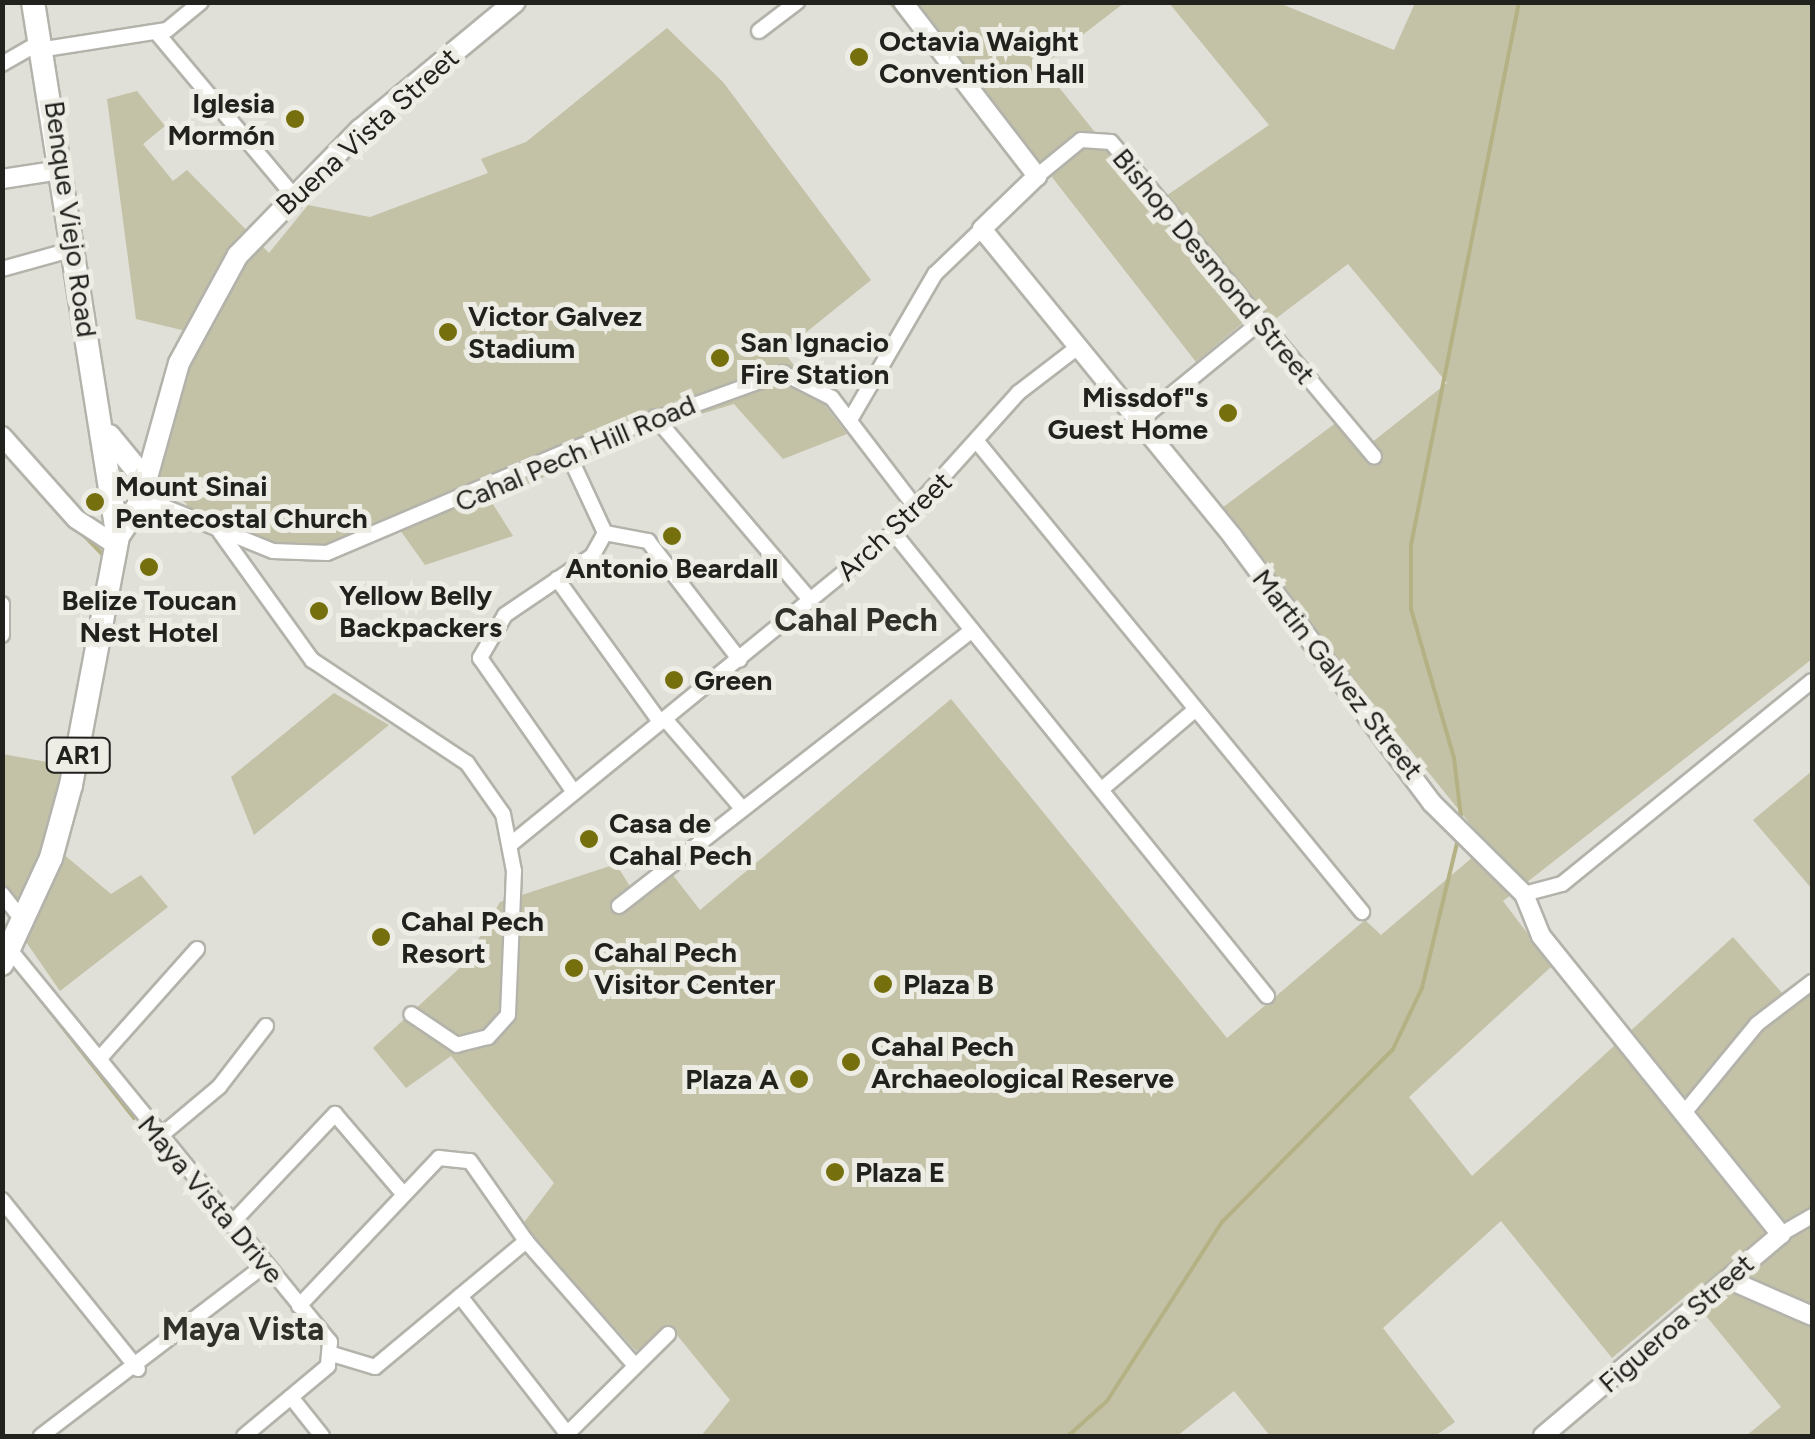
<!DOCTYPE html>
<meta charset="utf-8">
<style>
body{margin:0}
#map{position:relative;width:1815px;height:1439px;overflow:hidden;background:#e0dfd8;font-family:Figtree,sans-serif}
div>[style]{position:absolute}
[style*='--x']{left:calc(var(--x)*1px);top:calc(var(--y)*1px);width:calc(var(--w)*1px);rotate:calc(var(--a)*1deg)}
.green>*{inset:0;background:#c3c2a6}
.stream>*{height:4px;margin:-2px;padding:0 2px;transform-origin:2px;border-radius:2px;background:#b4b284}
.roads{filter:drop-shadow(2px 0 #b3b3ab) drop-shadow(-2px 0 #b3b3ab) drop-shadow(0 2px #b3b3ab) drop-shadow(0 -2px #b3b3ab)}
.minor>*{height:14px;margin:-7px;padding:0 7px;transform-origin:7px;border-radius:7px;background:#fff}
.tertiary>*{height:18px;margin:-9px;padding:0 9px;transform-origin:9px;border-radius:9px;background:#fff}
.secondary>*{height:20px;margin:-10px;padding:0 10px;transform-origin:10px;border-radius:10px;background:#fff}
.trunk>*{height:22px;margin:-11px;padding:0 11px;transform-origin:11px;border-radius:11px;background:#fff}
.dots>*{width:28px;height:28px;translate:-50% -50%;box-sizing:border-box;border:5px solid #edede5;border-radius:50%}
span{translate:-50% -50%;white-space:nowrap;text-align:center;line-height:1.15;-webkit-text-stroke:10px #edede5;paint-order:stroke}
.shield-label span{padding:2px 8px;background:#edede5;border:2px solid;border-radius:8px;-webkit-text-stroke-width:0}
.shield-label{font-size:25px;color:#21211e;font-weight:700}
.poi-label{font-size:28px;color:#21211e;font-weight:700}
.left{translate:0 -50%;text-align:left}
.right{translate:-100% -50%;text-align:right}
.street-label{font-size:28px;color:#21211e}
.quarter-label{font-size:32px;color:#31312b;font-weight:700}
.frame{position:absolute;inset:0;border:5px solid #21211e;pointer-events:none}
</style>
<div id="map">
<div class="green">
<i style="clip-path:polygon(888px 3px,1124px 3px,1042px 66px,1153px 205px,1269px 125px,1169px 3px,1279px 3px,1394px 50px,1415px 3px,1812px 3px,1812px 659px,1503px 901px,1552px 966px,1409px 1097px,1472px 1176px,1733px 937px,1782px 993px,1812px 971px,1812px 1436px,1746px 1436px,1781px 1407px,1688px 1294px,1612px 1358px,1501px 1221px,1383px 1328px,1455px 1422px,1435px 1436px,1270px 1436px,1234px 1391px,1177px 1436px,701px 1436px,730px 1400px,672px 1329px,636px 1351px,522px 1225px,554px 1183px,451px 1056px,406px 1088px,373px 1048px,464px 964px,500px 902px,616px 864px,636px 896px,669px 870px,700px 910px,951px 699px,1227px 1038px,1365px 920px,1381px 935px,1487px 845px,1218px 511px,1337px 422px,1361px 451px,1447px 383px,1348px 264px,1270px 323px,1257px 311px,1196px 362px,1034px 154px,1023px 163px)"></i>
<i style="clip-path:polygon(667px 28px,723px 82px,871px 280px,783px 351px,847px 434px,783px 459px,734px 404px,648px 430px,491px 501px,513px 536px,425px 565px,400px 530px,310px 560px,250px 550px,182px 519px,187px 504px,157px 481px,165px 435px,149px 432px,186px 331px,136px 319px,107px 99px,137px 91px,165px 126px,143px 144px,173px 181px,187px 170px,269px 253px,308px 205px,370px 217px,488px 173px,481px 159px,526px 142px)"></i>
<i style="clip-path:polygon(334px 693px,389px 725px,254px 835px,231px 777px)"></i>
<i style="clip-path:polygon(2px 754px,70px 766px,26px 910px,3px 882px)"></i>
<i style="clip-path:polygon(1812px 771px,1812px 889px,1753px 820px)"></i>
<i style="clip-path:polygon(62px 853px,111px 894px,141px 875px,168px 907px,60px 991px,24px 939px)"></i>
</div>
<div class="stream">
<i style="--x:2;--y:451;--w:144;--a:45.8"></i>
<i style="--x:1462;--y:825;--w:67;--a:-96.8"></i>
<i style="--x:1454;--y:758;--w:155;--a:-106.1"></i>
<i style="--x:1411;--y:609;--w:64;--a:-90"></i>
<i style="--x:1411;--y:545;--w:554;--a:-78.75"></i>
<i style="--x:68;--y:837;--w:40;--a:-74"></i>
<i style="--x:38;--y:996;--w:155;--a:51.8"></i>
<i style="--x:1068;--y:1436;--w:52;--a:-41.9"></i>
<i style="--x:1107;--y:1401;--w:213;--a:-57.3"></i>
<i style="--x:1222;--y:1222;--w:243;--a:-45.3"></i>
<i style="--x:1393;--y:1049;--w:68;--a:-64.6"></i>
<i style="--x:1422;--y:988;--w:153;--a:-76.4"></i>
</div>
<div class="roads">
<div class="minor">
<i style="--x:759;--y:31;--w:48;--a:-37.3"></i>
<i style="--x:157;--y:33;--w:210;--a:50"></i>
<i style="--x:45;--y:49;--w:123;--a:-8.9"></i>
<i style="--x:167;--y:30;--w:44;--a:-39.5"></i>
<i style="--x:2;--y:64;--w:46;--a:-29.9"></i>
<i style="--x:1037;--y:176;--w:57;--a:-39.3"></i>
<i style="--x:1081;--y:140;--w:30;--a:4"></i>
<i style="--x:1111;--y:142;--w:410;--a:50.1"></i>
<i style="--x:2;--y:269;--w:71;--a:-15.6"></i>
<i style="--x:655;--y:417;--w:241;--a:49.7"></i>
<i style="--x:850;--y:420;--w:169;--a:-59.8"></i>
<i style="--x:935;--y:274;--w:65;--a:-43.8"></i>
<i style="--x:1138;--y:422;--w:158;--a:-39.3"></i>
<i style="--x:979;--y:444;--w:605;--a:50.7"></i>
<i style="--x:567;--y:451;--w:90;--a:65.1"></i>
<i style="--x:605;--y:533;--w:26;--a:119"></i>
<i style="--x:592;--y:556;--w:105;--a:145.9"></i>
<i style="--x:505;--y:615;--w:50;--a:120.2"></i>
<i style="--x:480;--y:658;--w:164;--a:55"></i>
<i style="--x:145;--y:499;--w:138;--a:22.1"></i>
<i style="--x:273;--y:551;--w:54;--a:2.1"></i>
<i style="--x:327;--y:553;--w:261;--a:-23"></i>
<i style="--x:567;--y:451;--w:230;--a:-19.9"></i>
<i style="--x:783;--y:373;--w:55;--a:27"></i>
<i style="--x:832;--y:398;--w:140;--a:52.6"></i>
<i style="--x:220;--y:532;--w:158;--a:54.3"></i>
<i style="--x:312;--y:660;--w:186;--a:33.6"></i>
<i style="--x:467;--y:763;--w:62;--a:54.8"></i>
<i style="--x:503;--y:814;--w:58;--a:79.1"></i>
<i style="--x:514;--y:871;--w:144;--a:92.4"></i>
<i style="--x:508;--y:1015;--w:30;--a:132"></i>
<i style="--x:488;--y:1037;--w:32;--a:166"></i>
<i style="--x:457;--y:1045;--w:55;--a:-146"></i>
<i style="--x:893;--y:532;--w:596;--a:51.13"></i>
<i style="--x:605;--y:533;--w:44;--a:10.5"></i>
<i style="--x:648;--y:541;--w:150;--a:52.3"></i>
<i style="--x:557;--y:579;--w:176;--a:54.2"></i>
<i style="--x:2;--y:604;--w:31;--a:90"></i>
<i style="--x:665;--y:719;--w:115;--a:49.2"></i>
<i style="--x:1102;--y:789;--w:123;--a:-40.4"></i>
<i style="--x:511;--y:844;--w:493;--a:-39.2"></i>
<i style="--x:893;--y:532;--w:187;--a:-48"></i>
<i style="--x:1018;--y:393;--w:76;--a:-37.5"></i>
<i style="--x:2;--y:894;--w:37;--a:52"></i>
<i style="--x:1524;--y:894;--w:39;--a:-15"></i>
<i style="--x:1562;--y:884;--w:322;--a:-39.1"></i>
<i style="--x:619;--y:906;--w:448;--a:-38"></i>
<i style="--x:10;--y:950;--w:506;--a:50.77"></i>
<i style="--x:330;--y:1342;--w:24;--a:95"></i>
<i style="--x:328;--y:1366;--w:109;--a:140.2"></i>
<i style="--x:100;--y:1058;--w:146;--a:-48.3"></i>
<i style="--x:1684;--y:1113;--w:115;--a:-50.6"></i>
<i style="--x:1757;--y:1024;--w:69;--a:-37.4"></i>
<i style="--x:158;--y:1138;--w:80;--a:-39.9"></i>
<i style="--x:219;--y:1087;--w:77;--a:-52.4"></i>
<i style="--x:2;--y:1200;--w:217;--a:51.2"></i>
<i style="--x:230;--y:1225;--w:153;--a:-46.6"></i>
<i style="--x:335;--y:1114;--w:100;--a:49.5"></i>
<i style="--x:1781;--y:1234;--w:36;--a:-30"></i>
<i style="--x:460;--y:1296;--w:177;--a:52.1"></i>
<i style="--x:299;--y:1306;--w:204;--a:-46.6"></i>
<i style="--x:439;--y:1158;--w:31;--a:6"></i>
<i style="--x:470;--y:1161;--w:98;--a:55"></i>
<i style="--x:332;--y:1354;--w:45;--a:16.8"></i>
<i style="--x:375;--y:1367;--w:197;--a:-39.8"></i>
<i style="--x:526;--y:1241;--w:161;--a:48.8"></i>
<i style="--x:291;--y:1397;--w:50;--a:51.5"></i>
<i style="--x:41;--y:1436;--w:282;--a:-37.4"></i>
<i style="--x:565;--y:1436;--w:145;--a:-44.7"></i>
</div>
<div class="tertiary">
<i style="--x:903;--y:2;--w:220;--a:52.4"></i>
<i style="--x:1037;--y:176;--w:76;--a:136.1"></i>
<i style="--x:982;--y:229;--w:397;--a:50.8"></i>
<i style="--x:1233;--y:537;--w:331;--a:53.2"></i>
<i style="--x:1431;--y:802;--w:131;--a:44.7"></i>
<i style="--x:1524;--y:894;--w:45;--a:68"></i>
<i style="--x:1541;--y:936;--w:383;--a:51.2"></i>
<i style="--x:1781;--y:1234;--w:312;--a:139.7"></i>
<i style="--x:2;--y:179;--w:60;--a:-8.7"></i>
<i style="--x:2;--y:436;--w:111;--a:48.3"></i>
<i style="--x:76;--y:519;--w:48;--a:33"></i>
<i style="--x:1732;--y:1281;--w:87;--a:23.6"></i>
</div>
<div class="secondary">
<i style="--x:148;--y:474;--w:115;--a:-74.4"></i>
<i style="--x:179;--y:363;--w:123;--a:-61.4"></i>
<i style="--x:238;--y:255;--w:175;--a:-45.7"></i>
<i style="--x:360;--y:130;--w:201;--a:-39.6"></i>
</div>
<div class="trunk">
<i style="--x:33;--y:2;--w:538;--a:81.01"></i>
<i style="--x:2;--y:964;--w:117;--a:-65.2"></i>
<i style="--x:51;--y:858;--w:76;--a:-74.7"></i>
<i style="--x:71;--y:785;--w:253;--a:-79.3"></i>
<i style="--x:118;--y:536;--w:59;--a:-56"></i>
<i style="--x:151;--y:487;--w:66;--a:-129.5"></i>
</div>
</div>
<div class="dots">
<i style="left:859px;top:57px;background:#756f0e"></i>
<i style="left:295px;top:119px;background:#756f0e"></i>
<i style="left:448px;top:332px;background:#756f0e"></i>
<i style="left:720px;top:358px;background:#756f0e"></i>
<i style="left:1228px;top:413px;background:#756f0e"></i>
<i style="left:95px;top:502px;background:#756f0e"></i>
<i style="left:672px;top:536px;background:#756f0e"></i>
<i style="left:149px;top:567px;background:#756f0e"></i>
<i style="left:319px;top:611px;background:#756f0e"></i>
<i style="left:674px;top:680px;background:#756f0e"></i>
<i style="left:589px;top:839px;background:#756f0e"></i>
<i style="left:381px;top:937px;background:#756f0e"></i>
<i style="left:574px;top:968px;background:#756f0e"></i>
<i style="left:883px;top:984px;background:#756f0e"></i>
<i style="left:851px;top:1062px;background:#756f0e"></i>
<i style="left:799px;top:1079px;background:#756f0e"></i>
<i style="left:835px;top:1172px;background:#756f0e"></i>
</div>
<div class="shield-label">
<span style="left:78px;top:755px">AR1</span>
</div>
<div class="poi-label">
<span class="left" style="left:879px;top:57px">Octavia Waight<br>Convention Hall</span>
<span class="right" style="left:275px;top:119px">Iglesia<br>Mormón</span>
<span class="left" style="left:468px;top:332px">Victor Galvez<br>Stadium</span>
<span class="left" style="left:740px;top:358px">San Ignacio<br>Fire Station</span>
<span class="right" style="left:1208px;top:413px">Missdof"s<br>Guest Home</span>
<span class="left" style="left:115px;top:502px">Mount Sinai<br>Pentecostal Church</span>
<span style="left:672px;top:568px">Antonio Beardall</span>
<span class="left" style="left:339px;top:611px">Yellow Belly<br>Backpackers</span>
<span style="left:149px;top:616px">Belize Toucan<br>Nest Hotel</span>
<span class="left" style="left:694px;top:680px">Green</span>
<span class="left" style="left:609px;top:839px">Casa de<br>Cahal Pech</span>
<span class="left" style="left:401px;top:937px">Cahal Pech<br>Resort</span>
<span class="left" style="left:594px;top:968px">Cahal Pech<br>Visitor Center</span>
<span class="left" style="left:903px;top:984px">Plaza B</span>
<span class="left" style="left:871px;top:1062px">Cahal Pech<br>Archaeological Reserve</span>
<span class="right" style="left:779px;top:1079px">Plaza A</span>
<span class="left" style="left:855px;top:1172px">Plaza E</span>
</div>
<div class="street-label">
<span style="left:367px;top:131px;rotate:-42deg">Buena Vista Street</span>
<span style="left:71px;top:219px;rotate:82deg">Benque Viejo Road</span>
<span style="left:1214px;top:266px;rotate:50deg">Bishop Desmond Street</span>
<span style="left:575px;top:453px;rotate:-23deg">Cahal Pech Hill Road</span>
<span style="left:894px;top:526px;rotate:-43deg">Arch Street</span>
<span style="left:1338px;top:674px;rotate:52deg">Martin Galvez Street</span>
<span style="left:211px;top:1199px;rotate:50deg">Maya Vista Drive</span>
<span style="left:1676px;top:1323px;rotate:-41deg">Figueroa Street</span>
</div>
<div class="quarter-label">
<span style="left:856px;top:620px">Cahal Pech</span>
<span style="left:243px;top:1329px">Maya Vista</span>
</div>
<div class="frame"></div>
</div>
